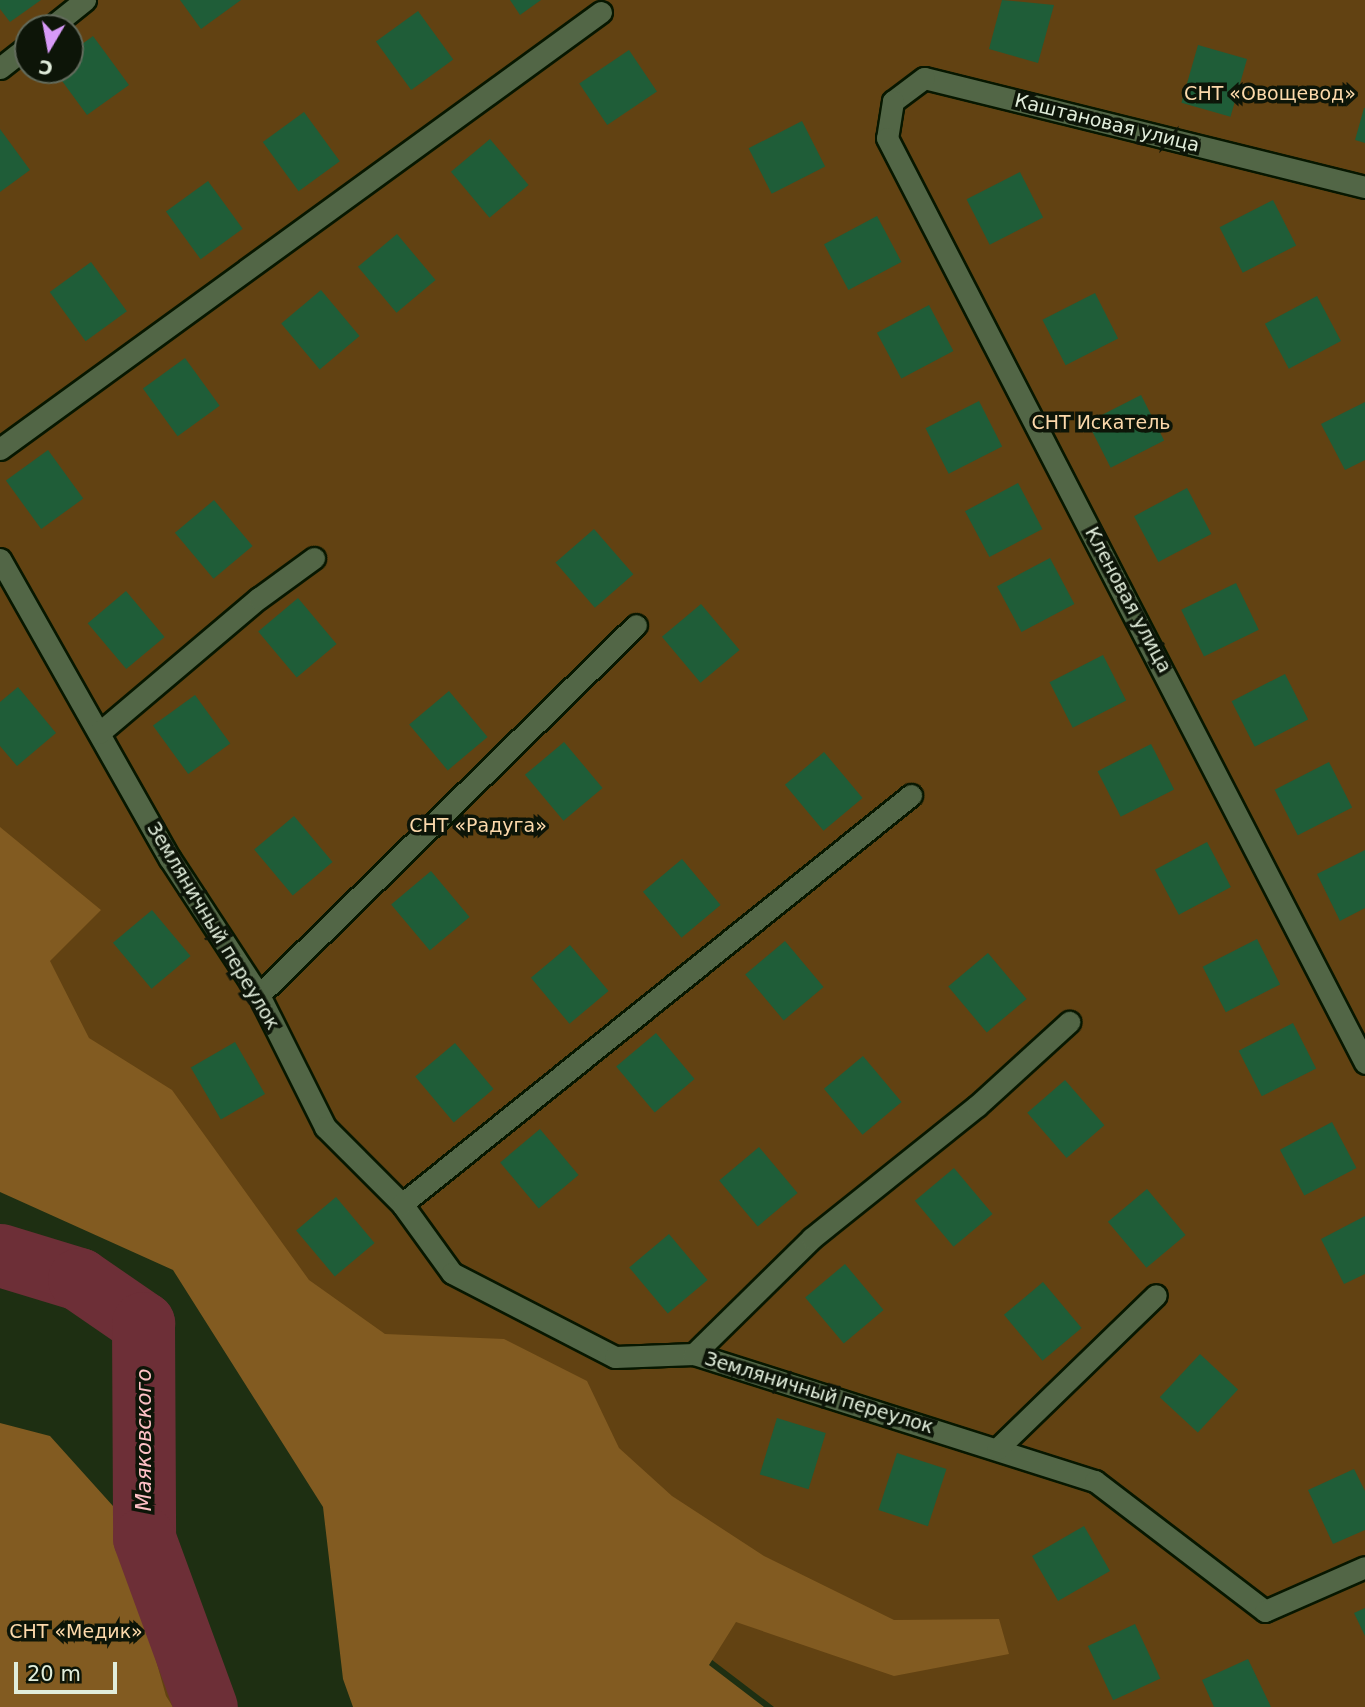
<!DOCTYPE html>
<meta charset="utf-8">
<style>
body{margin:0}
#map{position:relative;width:1365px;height:1707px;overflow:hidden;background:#1e2f12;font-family:"DejaVu Sans",sans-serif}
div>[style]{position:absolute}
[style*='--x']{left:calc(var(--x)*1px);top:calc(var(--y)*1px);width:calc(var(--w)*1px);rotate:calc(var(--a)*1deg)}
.green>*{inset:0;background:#624212}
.forest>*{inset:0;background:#825b21}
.river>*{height:63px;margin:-31.5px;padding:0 31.5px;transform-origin:31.5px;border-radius:31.5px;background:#6d2f37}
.building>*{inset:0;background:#1f5d38;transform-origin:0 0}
.roads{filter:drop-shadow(2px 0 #071700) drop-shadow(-2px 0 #071700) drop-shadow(0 2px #071700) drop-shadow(0 -2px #071700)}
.minor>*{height:21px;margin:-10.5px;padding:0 10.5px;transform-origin:10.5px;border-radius:10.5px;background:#526646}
span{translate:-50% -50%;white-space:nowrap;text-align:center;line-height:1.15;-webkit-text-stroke:7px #0d1508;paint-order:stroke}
.park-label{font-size:19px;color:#fcd9ab}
.street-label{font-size:19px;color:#e1eddb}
.water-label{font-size:21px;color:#ffc1c6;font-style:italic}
.north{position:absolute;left:14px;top:14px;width:70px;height:70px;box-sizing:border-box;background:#0d1508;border:2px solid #626b5c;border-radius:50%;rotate:190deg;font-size:19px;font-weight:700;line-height:28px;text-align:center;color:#e1eddb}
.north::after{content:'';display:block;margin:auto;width:24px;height:32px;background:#d89af8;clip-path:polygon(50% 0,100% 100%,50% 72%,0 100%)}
.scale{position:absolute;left:14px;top:1662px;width:103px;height:32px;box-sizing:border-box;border:4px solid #e1eddb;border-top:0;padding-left:9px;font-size:21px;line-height:24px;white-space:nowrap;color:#e1eddb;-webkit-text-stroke:5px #0d1508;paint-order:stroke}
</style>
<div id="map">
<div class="green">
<i style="clip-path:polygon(evenodd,0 0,1365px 0,1365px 1707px,774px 1707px,358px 1390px,0 973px,0 0,28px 28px,70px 28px,70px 70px,28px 70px,28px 28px)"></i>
<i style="clip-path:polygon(0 1493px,13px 1495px,204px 1629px,219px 1707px,0 1707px)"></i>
</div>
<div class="forest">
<i style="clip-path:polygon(0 827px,101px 910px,50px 961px,89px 1038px,172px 1090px,309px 1280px,385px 1334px,504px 1339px,587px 1381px,619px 1448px,672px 1496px,764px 1556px,894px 1620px,999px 1619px,1009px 1654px,894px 1676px,736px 1622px,709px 1665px,764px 1707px,353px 1707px,343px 1679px,323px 1507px,173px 1270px,0 1192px)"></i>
<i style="clip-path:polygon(0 1423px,50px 1436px,113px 1506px,166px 1696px,173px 1707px,0 1707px)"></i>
</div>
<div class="river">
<i style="--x:0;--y:1255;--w:83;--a:16.9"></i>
<i style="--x:79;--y:1279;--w:78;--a:34.5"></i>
<i style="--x:143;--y:1323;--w:215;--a:89.7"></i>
<i style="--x:144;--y:1538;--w:180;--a:69.9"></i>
</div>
<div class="building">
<i style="clip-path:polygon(0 0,41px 0,10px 22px,0 9px)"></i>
<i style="clip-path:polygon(180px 0,241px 0,201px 29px)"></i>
<i style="clip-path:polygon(510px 0,541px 0,520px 15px)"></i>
<i style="clip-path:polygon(1002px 0,1054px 5px,1038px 63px,989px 49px)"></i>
<i style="left:418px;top:11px;width:60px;height:52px;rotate:54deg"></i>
<i style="clip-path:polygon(93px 36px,129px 85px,87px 115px,54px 70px,70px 70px,70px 53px)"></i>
<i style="left:1198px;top:45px;width:51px;height:60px;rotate:16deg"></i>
<i style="left:629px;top:50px;width:50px;height:60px;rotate:56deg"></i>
<i style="clip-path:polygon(1364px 108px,1365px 108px,1365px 143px,1355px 140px)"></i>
<i style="left:304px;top:112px;width:61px;height:51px;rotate:54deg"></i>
<i style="left:802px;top:121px;width:51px;height:60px;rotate:63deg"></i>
<i style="clip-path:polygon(0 129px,30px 170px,0 192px)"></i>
<i style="left:490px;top:139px;width:60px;height:51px;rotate:50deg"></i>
<i style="left:1020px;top:172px;width:51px;height:60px;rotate:63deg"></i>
<i style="left:208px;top:181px;width:59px;height:52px;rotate:54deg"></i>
<i style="left:1273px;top:200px;width:51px;height:60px;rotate:63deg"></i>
<i style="left:877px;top:216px;width:52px;height:60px;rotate:62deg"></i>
<i style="left:397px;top:234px;width:60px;height:51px;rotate:50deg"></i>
<i style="left:91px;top:262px;width:61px;height:51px;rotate:54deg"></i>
<i style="left:321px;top:290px;width:60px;height:52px;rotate:50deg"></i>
<i style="left:1095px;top:293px;width:51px;height:59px;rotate:63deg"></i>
<i style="left:1317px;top:296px;width:51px;height:59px;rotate:62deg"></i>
<i style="left:929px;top:305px;width:52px;height:59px;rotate:62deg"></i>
<i style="left:185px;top:358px;width:59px;height:52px;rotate:54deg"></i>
<i style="left:1141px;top:395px;width:51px;height:60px;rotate:63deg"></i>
<i style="left:979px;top:401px;width:51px;height:60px;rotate:63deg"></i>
<i style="clip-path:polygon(1365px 402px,1365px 460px,1345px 470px,1321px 424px)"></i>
<i style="left:48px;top:450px;width:60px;height:52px;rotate:54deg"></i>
<i style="left:1018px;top:483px;width:52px;height:60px;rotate:62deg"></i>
<i style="left:1187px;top:488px;width:52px;height:60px;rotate:62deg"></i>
<i style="left:214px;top:500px;width:60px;height:51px;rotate:50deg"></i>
<i style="left:594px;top:529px;width:60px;height:51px;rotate:49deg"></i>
<i style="left:1050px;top:558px;width:52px;height:60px;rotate:62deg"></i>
<i style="left:1236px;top:583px;width:52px;height:61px;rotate:64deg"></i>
<i style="left:126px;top:591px;width:60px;height:50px;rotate:50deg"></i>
<i style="left:298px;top:598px;width:60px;height:52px;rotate:50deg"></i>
<i style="left:701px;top:604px;width:60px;height:51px;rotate:50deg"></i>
<i style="left:1103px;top:655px;width:51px;height:60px;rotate:63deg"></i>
<i style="left:1285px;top:674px;width:51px;height:60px;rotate:63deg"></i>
<i style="clip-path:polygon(18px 687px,56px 733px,17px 766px,0 746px,0 702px)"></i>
<i style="left:449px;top:691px;width:60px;height:52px;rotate:50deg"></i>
<i style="left:195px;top:695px;width:60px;height:52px;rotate:54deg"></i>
<i style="left:564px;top:742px;width:60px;height:51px;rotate:50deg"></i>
<i style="left:1151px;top:744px;width:51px;height:60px;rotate:63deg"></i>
<i style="left:824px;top:752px;width:60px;height:51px;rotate:50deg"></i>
<i style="left:1329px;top:762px;width:51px;height:61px;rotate:63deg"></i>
<i style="left:294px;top:816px;width:60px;height:52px;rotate:50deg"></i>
<i style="left:1207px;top:842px;width:51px;height:59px;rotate:62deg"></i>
<i style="clip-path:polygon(1365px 850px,1365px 908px,1340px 921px,1317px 874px)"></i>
<i style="left:682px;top:859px;width:60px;height:51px;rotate:50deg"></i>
<i style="left:431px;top:871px;width:60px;height:52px;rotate:50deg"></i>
<i style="left:152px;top:910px;width:60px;height:51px;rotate:50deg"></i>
<i style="left:1257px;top:939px;width:51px;height:61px;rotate:63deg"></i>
<i style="left:785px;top:941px;width:60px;height:52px;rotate:50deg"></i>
<i style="left:570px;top:945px;width:60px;height:51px;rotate:50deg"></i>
<i style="left:988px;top:953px;width:60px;height:52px;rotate:50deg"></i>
<i style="left:1293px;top:1023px;width:51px;height:61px;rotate:63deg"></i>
<i style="left:656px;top:1033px;width:60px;height:52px;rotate:50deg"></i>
<i style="left:235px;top:1042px;width:60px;height:51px;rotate:60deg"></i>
<i style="left:455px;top:1043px;width:60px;height:52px;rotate:50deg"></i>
<i style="left:863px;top:1056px;width:60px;height:51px;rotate:50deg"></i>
<i style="left:1065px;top:1080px;width:60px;height:50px;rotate:49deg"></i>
<i style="left:1332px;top:1122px;width:52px;height:59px;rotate:62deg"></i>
<i style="left:540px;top:1129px;width:60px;height:52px;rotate:50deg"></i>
<i style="left:759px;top:1147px;width:60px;height:52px;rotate:50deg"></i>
<i style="left:954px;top:1168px;width:60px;height:51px;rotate:50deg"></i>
<i style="left:1147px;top:1189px;width:60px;height:51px;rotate:50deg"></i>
<i style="left:336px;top:1197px;width:60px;height:52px;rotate:50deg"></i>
<i style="clip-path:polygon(1365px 1216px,1365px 1274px,1344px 1284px,1321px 1239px)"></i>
<i style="left:669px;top:1234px;width:60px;height:52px;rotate:50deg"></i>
<i style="left:845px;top:1264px;width:60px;height:52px;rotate:50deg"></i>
<i style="left:1043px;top:1282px;width:60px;height:51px;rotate:50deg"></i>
<i style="left:1200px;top:1354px;width:52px;height:59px;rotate:43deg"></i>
<i style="left:777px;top:1418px;width:51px;height:59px;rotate:17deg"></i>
<i style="left:897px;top:1453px;width:52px;height:60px;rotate:18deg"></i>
<i style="clip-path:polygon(1354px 1469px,1365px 1491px,1365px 1530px,1333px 1544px,1308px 1490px)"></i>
<i style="left:1084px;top:1526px;width:52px;height:60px;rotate:60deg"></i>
<i style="clip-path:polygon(1365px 1608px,1365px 1636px,1354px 1613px)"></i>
<i style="left:1135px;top:1624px;width:60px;height:52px;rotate:65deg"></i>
<i style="clip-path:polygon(1248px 1659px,1271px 1707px,1214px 1707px,1202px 1680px)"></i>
</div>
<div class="roads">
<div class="minor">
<i style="--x:50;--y:28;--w:45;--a:-38.7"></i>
<i style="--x:0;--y:68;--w:36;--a:-38"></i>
<i style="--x:1365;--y:187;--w:454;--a:-166.1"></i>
<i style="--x:924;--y:78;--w:39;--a:143"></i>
<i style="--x:893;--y:101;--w:37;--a:99"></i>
<i style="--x:887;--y:138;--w:1041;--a:62.67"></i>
<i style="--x:0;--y:449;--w:743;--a:-36.02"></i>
<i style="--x:0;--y:559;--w:345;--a:60.5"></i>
<i style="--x:170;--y:859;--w:163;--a:56.8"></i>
<i style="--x:259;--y:995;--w:148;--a:63.4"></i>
<i style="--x:325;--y:1127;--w:109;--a:45"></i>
<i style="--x:402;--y:1204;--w:85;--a:54.1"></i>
<i style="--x:452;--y:1273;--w:183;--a:27.3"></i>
<i style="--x:615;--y:1357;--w:79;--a:-2.2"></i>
<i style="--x:694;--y:1354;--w:421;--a:17.6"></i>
<i style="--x:1095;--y:1481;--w:214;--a:37.4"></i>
<i style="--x:1265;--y:1611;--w:109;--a:-23.7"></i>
<i style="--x:99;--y:733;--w:209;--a:-40.2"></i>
<i style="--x:259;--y:598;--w:68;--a:-36"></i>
<i style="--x:259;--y:995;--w:528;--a:-44.46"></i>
<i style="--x:402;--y:1204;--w:653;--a:-38.78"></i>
<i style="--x:694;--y:1354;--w:165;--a:-44.5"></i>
<i style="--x:812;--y:1238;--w:211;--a:-38.7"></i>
<i style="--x:977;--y:1106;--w:125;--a:-42.4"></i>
<i style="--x:997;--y:1449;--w:221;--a:-44.1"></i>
</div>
</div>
<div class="park-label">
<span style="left:1270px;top:94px">СНТ «Овощевод»</span>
<span style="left:1101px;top:423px">СНТ Искатель</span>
<span style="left:478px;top:826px">СНТ «Радуга»</span>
<span style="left:76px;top:1632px">СНТ «Медик»</span>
</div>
<div class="street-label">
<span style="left:1107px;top:123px;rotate:14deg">Каштановая улица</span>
<span style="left:1128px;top:600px;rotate:62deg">Кленовая улица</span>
<span style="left:213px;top:926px;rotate:59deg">Земляничный переулок</span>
<span style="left:819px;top:1393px;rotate:17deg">Земляничный переулок</span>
</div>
<div class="water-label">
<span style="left:144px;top:1440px;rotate:-90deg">Маяковского</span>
</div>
<div class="north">С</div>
<div class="scale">20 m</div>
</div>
